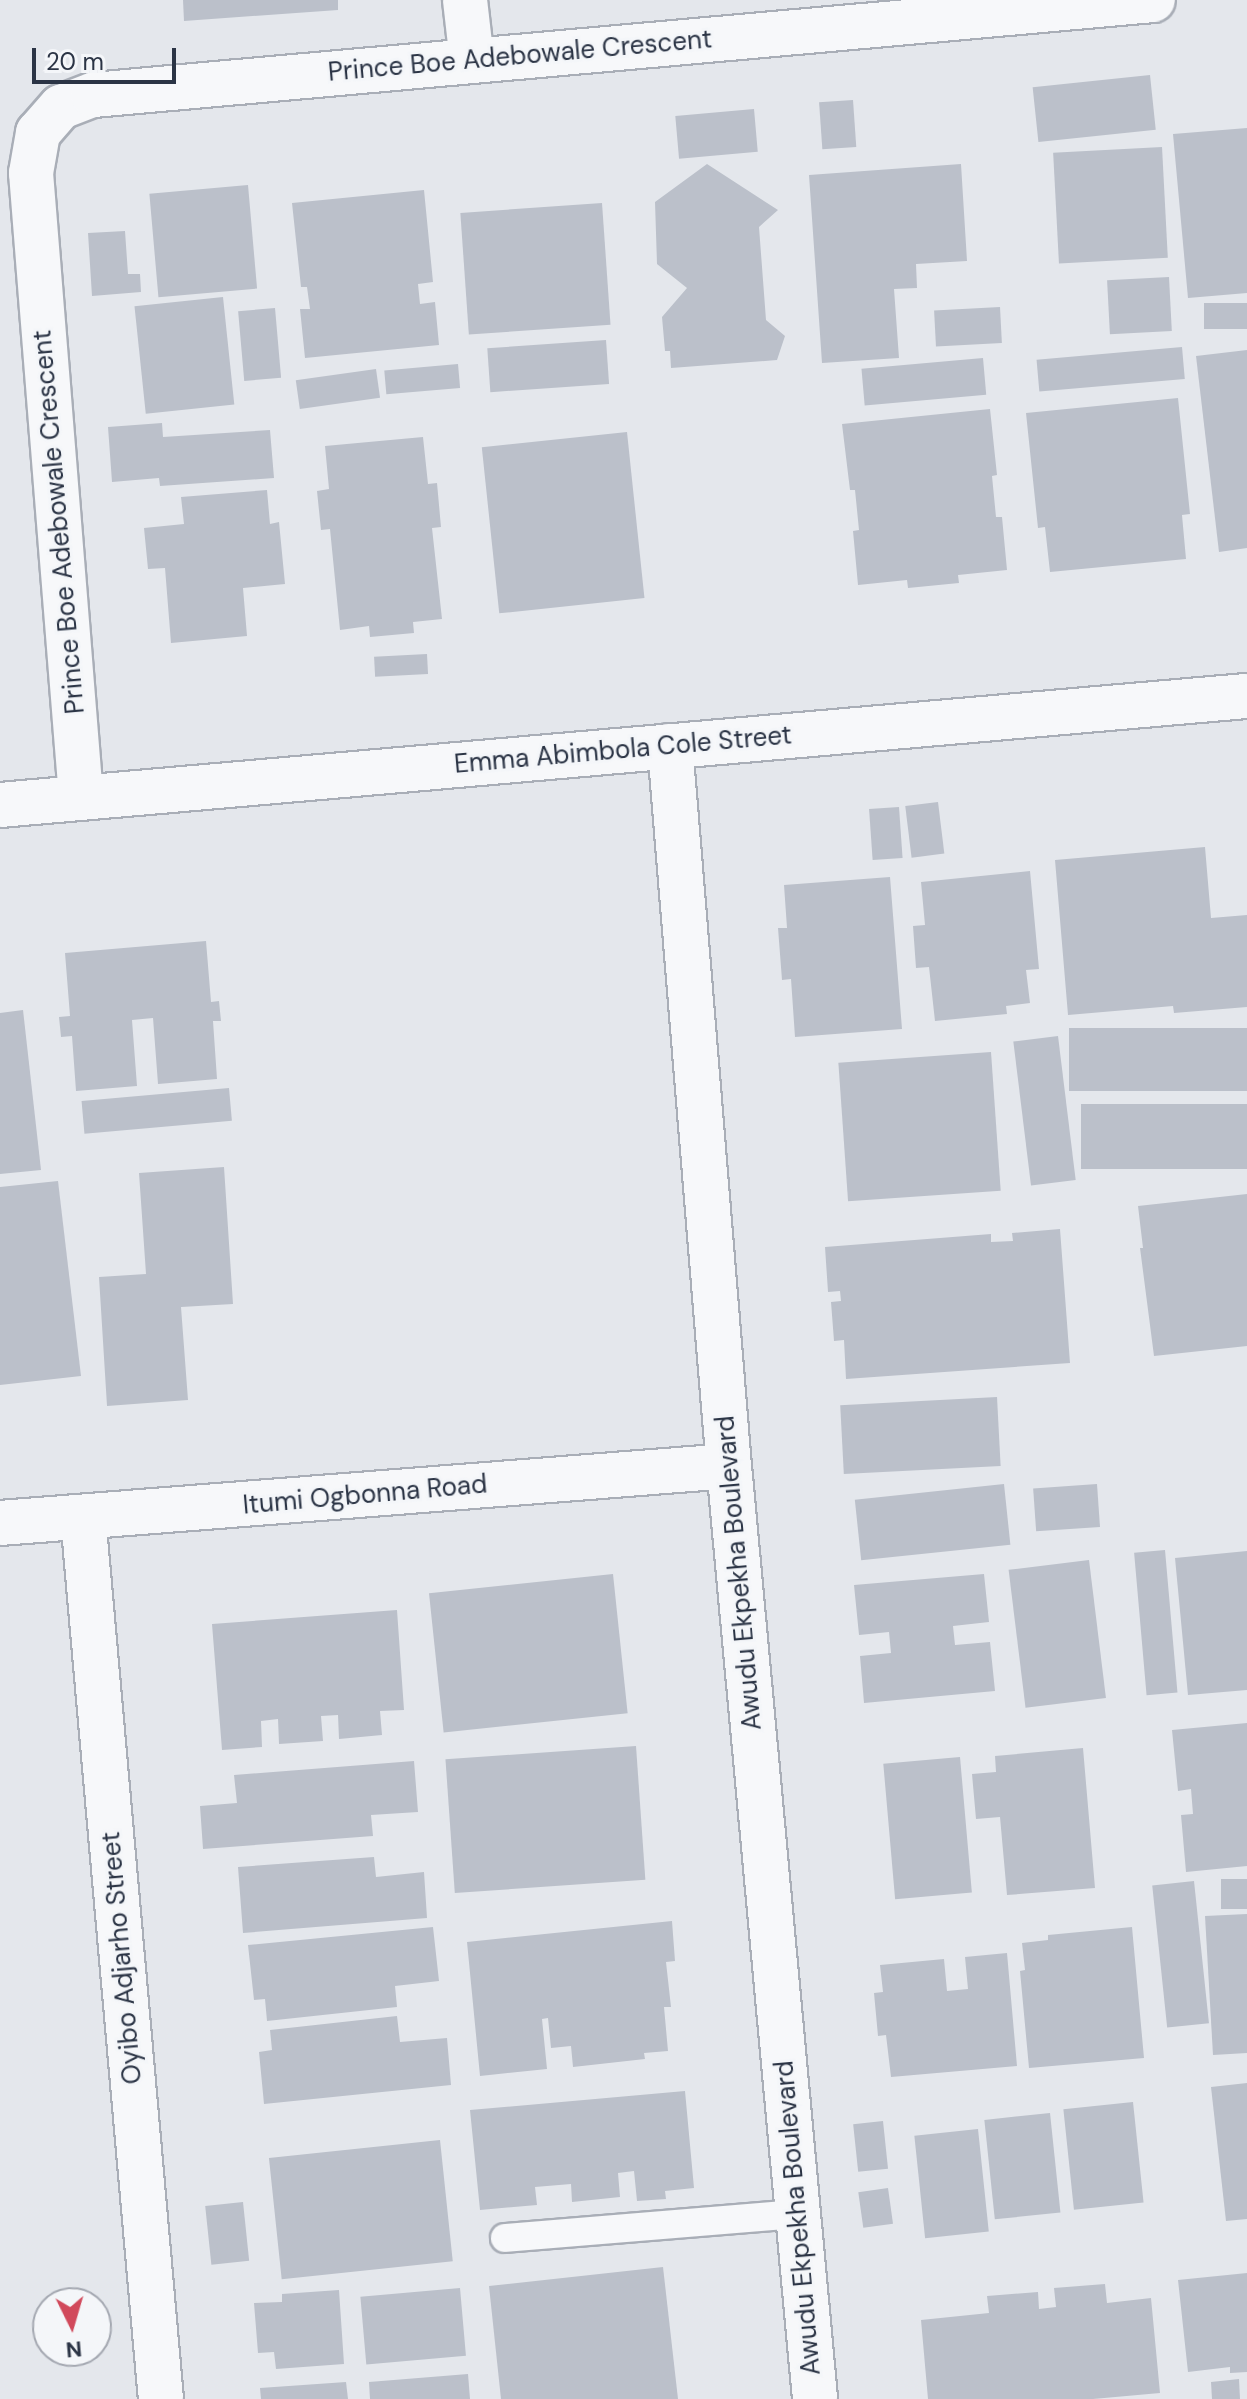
<!DOCTYPE html>
<style>
body{margin:0}
#map{position:relative;width:1247px;height:2399px;overflow:hidden;background:#e4e7ec;font-family:"DM Sans",sans-serif}
div>[style]{position:absolute}
[style*='--x']{left:calc(var(--x)*1px);top:calc(var(--y)*1px);width:calc(var(--w)*1px);rotate:calc(var(--a)*1deg)}
.building>*{inset:0;background:#bbc0ca;transform-origin:0 0}
.roads{filter:drop-shadow(2px 0 #a9aeb7) drop-shadow(-2px 0 #a9aeb7) drop-shadow(0 2px #a9aeb7) drop-shadow(0 -2px #a9aeb7)}
.service>*{height:28px;margin:-14px;padding:0 14px;transform-origin:14px;border-radius:14px;background:#f7f8fa}
.minor>*{height:44px;margin:-22px;padding:0 22px;transform-origin:22px;border-radius:22px;background:#f7f8fa}
.tertiary>*{height:44px;margin:-22px;padding:0 22px;transform-origin:22px;border-radius:22px;background:#f7f8fa}
span{translate:-50% -50%;white-space:nowrap;text-align:center;line-height:1.15;-webkit-text-stroke:6px #f4f6f9;paint-order:stroke}
.street-label{font-size:26px;color:#2b3445}
.north{position:absolute;left:32px;top:2287px;width:80px;height:80px;box-sizing:border-box;background:#f4f6f9;border:2px solid #a4a8b1;border-radius:50%;rotate:175deg;font-size:22px;font-weight:700;line-height:32px;text-align:center;color:#2b3445}
.north::after{content:'';display:block;margin:auto;width:28px;height:36px;background:#d1495b;clip-path:polygon(50% 0,100% 100%,50% 72%,0 100%)}
.scale{position:absolute;left:32px;top:48px;width:144px;height:36px;box-sizing:border-box;border:4px solid #2b3445;border-top:0;padding-left:10px;font-size:24px;line-height:28px;white-space:nowrap;color:#2b3445;-webkit-text-stroke:6px #f4f6f9;paint-order:stroke}
</style>
<div id="map">
<div class="building">
<i style="clip-path:polygon(183px 0,338px 0,338px 10px,184px 21px)"></i>
<i style="left:1150px;top:75px;width:55px;height:118px;rotate:84deg"></i>
<i style="left:853px;top:100px;width:47px;height:34px;rotate:86deg"></i>
<i style="left:754px;top:109px;width:43px;height:79px;rotate:85deg"></i>
<i style="clip-path:polygon(1247px 128px,1247px 293px,1188px 298px,1173px 134px)"></i>
<i style="left:1162px;top:147px;width:111px;height:109px;rotate:87deg"></i>
<i style="clip-path:polygon(707px 164px,778px 210px,759px 227px,766px 320px,785px 336px,777px 360px,671px 368px,670px 351px,665px 351px,662px 317px,687px 288px,657px 264px,655px 202px)"></i>
<i style="clip-path:polygon(961px 164px,967px 261px,916px 264px,917px 288px,894px 289px,899px 358px,822px 363px,809px 175px)"></i>
<i style="left:248px;top:185px;width:104px;height:99px;rotate:85deg"></i>
<i style="clip-path:polygon(424px 190px,433px 282px,418px 284px,420px 304px,435px 302px,439px 345px,305px 358px,300px 309px,310px 309px,307px 287px,301px 287px,292px 203px)"></i>
<i style="left:602px;top:203px;width:122px;height:142px;rotate:86deg"></i>
<i style="clip-path:polygon(125px 231px,128px 274px,140px 274px,141px 292px,92px 296px,88px 233px)"></i>
<i style="left:1169px;top:277px;width:54px;height:62px;rotate:87deg"></i>
<i style="left:223px;top:297px;width:108px;height:89px;rotate:84deg"></i>
<i style="left:1247px;top:303px;width:26px;height:43px;rotate:90deg"></i>
<i style="left:1000px;top:307px;width:36px;height:66px;rotate:87deg"></i>
<i style="left:275px;top:308px;width:70px;height:37px;rotate:85deg"></i>
<i style="left:606px;top:340px;width:44px;height:119px;rotate:86deg"></i>
<i style="left:1182px;top:347px;width:32px;height:146px;rotate:85deg"></i>
<i style="clip-path:polygon(1247px 350px,1247px 548px,1219px 552px,1196px 356px)"></i>
<i style="left:983px;top:358px;width:37px;height:122px;rotate:85deg"></i>
<i style="left:458px;top:364px;width:24px;height:74px;rotate:85deg"></i>
<i style="left:376px;top:369px;width:29px;height:81px;rotate:82deg"></i>
<i style="clip-path:polygon(1178px 398px,1190px 514px,1182px 515px,1186px 559px,1050px 572px,1045px 527px,1038px 528px,1026px 413px)"></i>
<i style="clip-path:polygon(990px 409px,997px 475px,992px 476px,996px 517px,1002px 517px,1007px 570px,958px 575px,959px 583px,908px 588px,907px 580px,858px 585px,853px 531px,859px 530px,855px 490px,850px 490px,842px 424px)"></i>
<i style="clip-path:polygon(162px 423px,163px 437px,270px 430px,274px 478px,160px 486px,159px 478px,112px 482px,108px 427px)"></i>
<i style="left:627px;top:432px;width:167px;height:146px;rotate:84deg"></i>
<i style="clip-path:polygon(423px 437px,428px 484px,437px 483px,441px 527px,432px 528px,442px 619px,413px 622px,414px 633px,370px 637px,369px 626px,340px 630px,330px 529px,321px 530px,317px 491px,329px 489px,325px 446px)"></i>
<i style="clip-path:polygon(267px 490px,270px 524px,279px 522px,285px 584px,243px 588px,247px 636px,171px 643px,165px 568px,148px 569px,144px 528px,184px 524px,181px 497px)"></i>
<i style="left:427px;top:654px;width:20px;height:53px;rotate:87deg"></i>
<i style="left:938px;top:802px;width:52px;height:33px;rotate:83deg"></i>
<i style="left:899px;top:807px;width:51px;height:30px;rotate:86deg"></i>
<i style="clip-path:polygon(1205px 847px,1211px 918px,1247px 915px,1247px 1007px,1174px 1013px,1173px 1006px,1068px 1015px,1055px 860px)"></i>
<i style="clip-path:polygon(1030px 871px,1039px 969px,1026px 970px,1030px 1003px,1006px 1006px,1007px 1014px,935px 1021px,929px 967px,916px 968px,913px 926px,925px 925px,921px 882px)"></i>
<i style="clip-path:polygon(890px 877px,902px 1029px,795px 1037px,791px 979px,782px 980px,778px 928px,787px 928px,784px 885px)"></i>
<i style="clip-path:polygon(206px 941px,211px 1002px,219px 1001px,221px 1021px,213px 1021px,217px 1079px,158px 1084px,153px 1018px,132px 1020px,137px 1086px,76px 1091px,72px 1036px,61px 1037px,59px 1017px,70px 1016px,65px 953px)"></i>
<i style="clip-path:polygon(23px 1010px,41px 1170px,0 1174px,0 1013px)"></i>
<i style="left:1247px;top:1028px;width:63px;height:178px;rotate:90deg"></i>
<i style="left:1058px;top:1036px;width:145px;height:45px;rotate:83deg"></i>
<i style="left:991px;top:1052px;width:139px;height:153px;rotate:86deg"></i>
<i style="left:229px;top:1088px;width:33px;height:148px;rotate:85deg"></i>
<i style="left:1247px;top:1104px;width:65px;height:166px;rotate:90deg"></i>
<i style="clip-path:polygon(224px 1167px,233px 1304px,181px 1307px,188px 1400px,107px 1406px,99px 1277px,146px 1274px,139px 1173px)"></i>
<i style="clip-path:polygon(58px 1181px,81px 1376px,0 1385px,0 1187px)"></i>
<i style="clip-path:polygon(1247px 1194px,1247px 1346px,1154px 1356px,1140px 1248px,1143px 1248px,1138px 1206px)"></i>
<i style="clip-path:polygon(1060px 1229px,1070px 1363px,846px 1379px,844px 1340px,834px 1341px,831px 1302px,841px 1301px,840px 1291px,828px 1292px,825px 1247px,991px 1234px,991px 1242px,1013px 1241px,1012px 1233px)"></i>
<i style="left:997px;top:1397px;width:69px;height:157px;rotate:87deg"></i>
<i style="left:1004px;top:1484px;width:61px;height:150px;rotate:84deg"></i>
<i style="left:1097px;top:1484px;width:43px;height:64px;rotate:86deg"></i>
<i style="left:1165px;top:1550px;width:143px;height:31px;rotate:85deg"></i>
<i style="clip-path:polygon(1247px 1551px,1247px 1690px,1188px 1695px,1175px 1558px)"></i>
<i style="left:1089px;top:1560px;width:139px;height:81px;rotate:83deg"></i>
<i style="left:613px;top:1574px;width:140px;height:185px;rotate:84deg"></i>
<i style="clip-path:polygon(984px 1574px,989px 1622px,953px 1626px,955px 1645px,990px 1642px,995px 1691px,864px 1703px,860px 1656px,891px 1653px,889px 1632px,859px 1635px,854px 1585px)"></i>
<i style="clip-path:polygon(397px 1610px,404px 1710px,380px 1711px,382px 1735px,339px 1739px,338px 1715px,321px 1716px,323px 1741px,279px 1744px,278px 1719px,261px 1721px,262px 1747px,222px 1750px,212px 1624px)"></i>
<i style="clip-path:polygon(1247px 1723px,1247px 1866px,1186px 1872px,1181px 1815px,1193px 1814px,1191px 1789px,1178px 1791px,1172px 1730px)"></i>
<i style="left:636px;top:1746px;width:134px;height:191px;rotate:86deg"></i>
<i style="clip-path:polygon(1083px 1748px,1095px 1888px,1007px 1895px,1000px 1817px,976px 1819px,972px 1774px,996px 1772px,995px 1756px)"></i>
<i style="left:960px;top:1757px;width:136px;height:77px;rotate:85deg"></i>
<i style="clip-path:polygon(414px 1761px,418px 1812px,371px 1815px,373px 1836px,203px 1849px,200px 1806px,237px 1803px,234px 1775px)"></i>
<i style="clip-path:polygon(374px 1857px,376px 1877px,424px 1872px,427px 1918px,243px 1933px,238px 1867px)"></i>
<i style="left:1247px;top:1879px;width:30px;height:26px;rotate:90deg"></i>
<i style="left:1194px;top:1881px;width:143px;height:42px;rotate:84deg"></i>
<i style="clip-path:polygon(1247px 1914px,1247px 2053px,1213px 2055px,1205px 1916px)"></i>
<i style="clip-path:polygon(672px 1921px,675px 1961px,666px 1962px,671px 2007px,664px 2007px,668px 2051px,644px 2053px,645px 2059px,573px 2067px,571px 2046px,551px 2048px,548px 2018px,542px 2019px,547px 2069px,480px 2076px,467px 1942px)"></i>
<i style="clip-path:polygon(433px 1927px,439px 1981px,395px 1986px,397px 2007px,267px 2021px,265px 1999px,254px 2000px,248px 1945px)"></i>
<i style="clip-path:polygon(1132px 1927px,1144px 2058px,1029px 2068px,1020px 1971px,1025px 1970px,1022px 1943px,1048px 1940px,1048px 1935px)"></i>
<i style="clip-path:polygon(1007px 1953px,1017px 2066px,891px 2077px,886px 2035px,878px 2036px,874px 1993px,883px 1992px,880px 1965px,944px 1959px,947px 1991px,968px 1989px,965px 1957px)"></i>
<i style="clip-path:polygon(397px 2016px,400px 2042px,447px 2038px,451px 2085px,264px 2104px,259px 2052px,272px 2050px,270px 2030px)"></i>
<i style="clip-path:polygon(1247px 2083px,1247px 2219px,1226px 2221px,1211px 2087px)"></i>
<i style="clip-path:polygon(685px 2091px,694px 2188px,665px 2191px,666px 2199px,637px 2201px,634px 2171px,618px 2173px,620px 2197px,572px 2202px,571px 2184px,535px 2187px,537px 2205px,480px 2210px,470px 2110px)"></i>
<i style="left:1133px;top:2102px;width:101px;height:70px;rotate:84deg"></i>
<i style="left:1050px;top:2113px;width:100px;height:66px;rotate:84deg"></i>
<i style="left:883px;top:2121px;width:48px;height:30px;rotate:84deg"></i>
<i style="left:978px;top:2129px;width:103px;height:64px;rotate:84deg"></i>
<i style="left:440px;top:2140px;width:122px;height:172px;rotate:84deg"></i>
<i style="left:888px;top:2188px;width:36px;height:30px;rotate:82deg"></i>
<i style="left:243px;top:2202px;width:59px;height:38px;rotate:84deg"></i>
<i style="clip-path:polygon(663px 2267px,678px 2399px,501px 2399px,489px 2286px)"></i>
<i style="clip-path:polygon(1247px 2273px,1247px 2372px,1230px 2373px,1230px 2367px,1188px 2372px,1178px 2280px)"></i>
<i style="clip-path:polygon(1105px 2284px,1107px 2303px,1151px 2298px,1160px 2393px,1093px 2399px,928px 2399px,921px 2320px,989px 2313px,987px 2296px,1038px 2292px,1039px 2309px,1056px 2307px,1054px 2288px)"></i>
<i style="left:460px;top:2288px;width:68px;height:100px;rotate:85deg"></i>
<i style="clip-path:polygon(339px 2290px,344px 2364px,276px 2369px,274px 2352px,258px 2353px,254px 2303px,282px 2302px,282px 2294px)"></i>
<i style="clip-path:polygon(468px 2374px,470px 2399px,370px 2399px,369px 2382px)"></i>
<i style="clip-path:polygon(1239px 2379px,1240px 2399px,1212px 2399px,1211px 2382px)"></i>
<i style="clip-path:polygon(346px 2382px,348px 2399px,261px 2399px,260px 2388px)"></i>
</div>
<div class="roads">
<div class="service">
<i style="--x:505;--y:2238;--w:294;--a:-4.7"></i>
</div>
<div class="minor">
<i style="--x:465;--y:0;--w:61;--a:83.5"></i>
<i style="--x:670;--y:746;--w:722;--a:85.32"></i>
<i style="--x:729;--y:1466;--w:937;--a:84.73"></i>
<i style="--x:81;--y:797;--w:626;--a:-94.58"></i>
<i style="--x:31;--y:173;--w:41;--a:-80.1"></i>
<i style="--x:38;--y:133;--w:35;--a:-49"></i>
<i style="--x:61;--y:107;--w:34;--a:-21"></i>
<i style="--x:93;--y:95;--w:1064;--a:-5.12"></i>
<i style="--x:83;--y:1517;--w:885;--a:84.95"></i>
<i style="--x:0;--y:1523;--w:731;--a:-4.47"></i>
</div>
<div class="tertiary">
<i style="--x:0;--y:805;--w:1252;--a:-5"></i>
</div>
</div>
<div class="street-label">
<span style="left:520px;top:56px;rotate:-5deg">Prince Boe Adebowale Crescent</span>
<span style="left:59px;top:522px;rotate:-95deg">Prince Boe Adebowale Crescent</span>
<span style="left:623px;top:750px;rotate:-5deg">Emma Abimbola Cole Street</span>
<span style="left:365px;top:1495px;rotate:-5deg">Itumi Ogbonna Road</span>
<span style="left:739px;top:1573px;rotate:-95deg">Awudu Ekpekha Boulevard</span>
<span style="left:122px;top:1958px;rotate:-95deg">Oyibo Adjarho Street</span>
<span style="left:798px;top:2218px;rotate:-95deg">Awudu Ekpekha Boulevard</span>
</div>
<div class="north">N</div>
<div class="scale">20 m</div>
</div>
